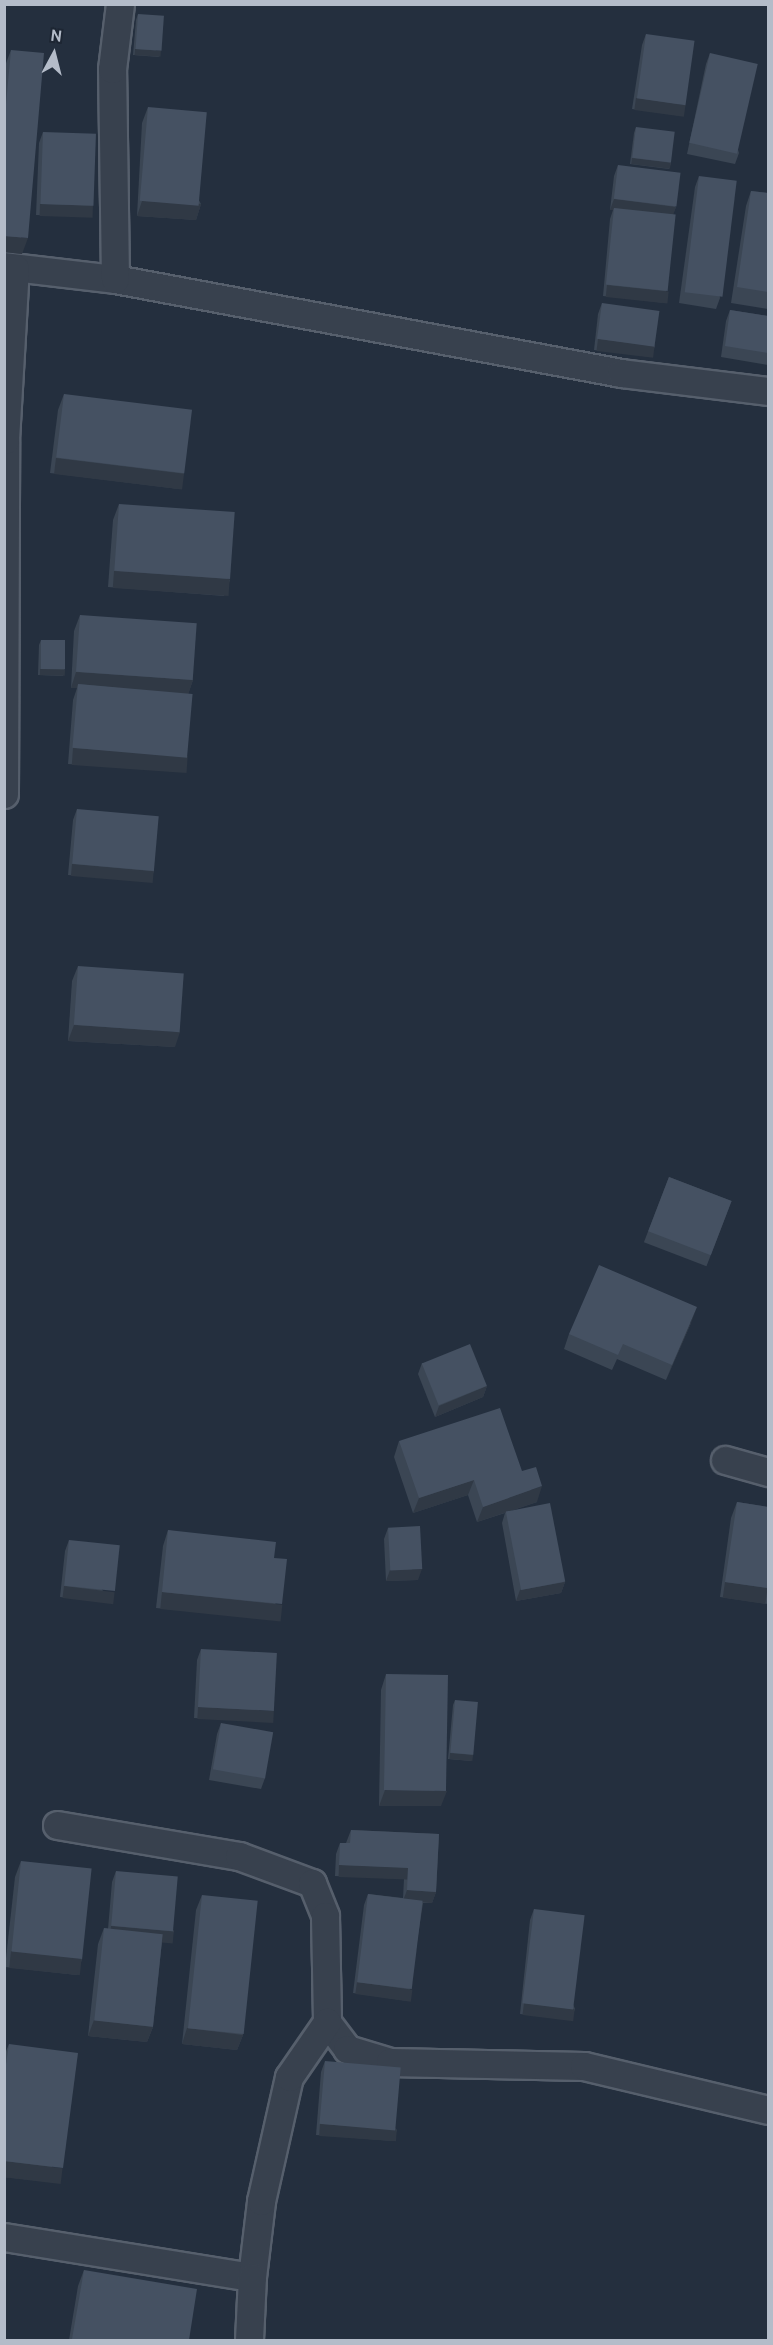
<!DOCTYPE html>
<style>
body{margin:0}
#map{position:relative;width:773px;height:2345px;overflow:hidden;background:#242f3e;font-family:Cabin,sans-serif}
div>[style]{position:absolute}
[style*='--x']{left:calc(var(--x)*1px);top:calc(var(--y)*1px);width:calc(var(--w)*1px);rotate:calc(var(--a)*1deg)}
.roads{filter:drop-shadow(2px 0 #565f6c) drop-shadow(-2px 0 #565f6c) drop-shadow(0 2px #565f6c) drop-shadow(0 -2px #565f6c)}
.minor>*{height:27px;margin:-13.5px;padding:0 13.5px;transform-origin:13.5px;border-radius:13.5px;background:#38414e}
.wall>*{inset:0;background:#3b4654;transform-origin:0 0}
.shaded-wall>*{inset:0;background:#303945;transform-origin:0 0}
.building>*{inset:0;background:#455162;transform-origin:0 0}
span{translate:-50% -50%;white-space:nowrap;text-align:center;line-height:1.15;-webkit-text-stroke:4.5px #1d2633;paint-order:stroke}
.frame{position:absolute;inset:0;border:6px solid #b4bcc9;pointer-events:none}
.north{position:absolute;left:24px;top:24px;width:60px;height:60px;-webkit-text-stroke:4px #1d2633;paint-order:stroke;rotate:7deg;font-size:16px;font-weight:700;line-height:24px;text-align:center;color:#b4bcc9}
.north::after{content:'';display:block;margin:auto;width:21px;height:27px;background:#b4bcc9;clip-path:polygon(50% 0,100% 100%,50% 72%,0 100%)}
</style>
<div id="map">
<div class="roads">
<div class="minor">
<i style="--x:4;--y:266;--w:112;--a:6.7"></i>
<i style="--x:115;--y:279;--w:515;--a:10.52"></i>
<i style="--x:621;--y:373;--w:148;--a:7"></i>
<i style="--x:115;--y:279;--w:210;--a:-90.8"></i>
<i style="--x:112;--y:69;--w:65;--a:-83"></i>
<i style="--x:4;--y:794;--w:354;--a:-89.8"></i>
<i style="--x:5;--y:440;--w:172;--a:-86.7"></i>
<i style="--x:725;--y:1460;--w:45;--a:15.6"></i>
<i style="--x:57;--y:1825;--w:185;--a:9.7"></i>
<i style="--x:239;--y:1856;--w:78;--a:20.3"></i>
<i style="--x:312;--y:1883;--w:35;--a:68"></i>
<i style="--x:325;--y:1916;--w:106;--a:88.9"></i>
<i style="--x:327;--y:2022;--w:34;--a:53"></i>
<i style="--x:347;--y:2049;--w:45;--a:16.8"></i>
<i style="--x:390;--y:2062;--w:194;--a:1.2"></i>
<i style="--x:584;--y:2066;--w:189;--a:13.4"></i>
<i style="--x:4;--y:2237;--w:251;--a:9.2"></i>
<i style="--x:252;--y:2277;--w:77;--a:-83.2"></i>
<i style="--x:261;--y:2201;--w:127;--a:-77.3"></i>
<i style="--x:289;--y:2077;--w:67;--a:-55.4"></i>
<i style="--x:249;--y:2340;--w:63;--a:-87.3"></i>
</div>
</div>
<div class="wall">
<i style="clip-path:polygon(138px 14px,159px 57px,133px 55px,136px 20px)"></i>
<i style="clip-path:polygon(646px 34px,682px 116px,632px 109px,642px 45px)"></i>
<i style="clip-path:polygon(11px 50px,22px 254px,4px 252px,4px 76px,5px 66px)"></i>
<i style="clip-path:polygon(710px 53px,739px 153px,735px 164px,687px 154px,706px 64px)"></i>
<i style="clip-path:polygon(148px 107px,201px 204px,196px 220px,137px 216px,142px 123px)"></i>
<i style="clip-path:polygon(636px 127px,671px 163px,669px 169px,630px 164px,634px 133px)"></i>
<i style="clip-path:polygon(43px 132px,93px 206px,89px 217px,36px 215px,39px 143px)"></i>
<i style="clip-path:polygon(618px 165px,676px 207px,673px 214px,665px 303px,603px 296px,610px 219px,613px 210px,610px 210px,614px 176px)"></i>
<i style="clip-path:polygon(699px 176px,720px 298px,716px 309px,679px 303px,695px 187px)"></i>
<i style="clip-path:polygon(751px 191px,768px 193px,768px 309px,731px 303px,746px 206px)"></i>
<i style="clip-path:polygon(602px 303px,655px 346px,651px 357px,594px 350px,598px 314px)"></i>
<i style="clip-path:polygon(730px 310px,768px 316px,768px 365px,721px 357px,726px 321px)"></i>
<i style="clip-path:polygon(64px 394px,184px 473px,179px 489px,50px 473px,58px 410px)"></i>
<i style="clip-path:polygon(119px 504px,230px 580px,224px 596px,108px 587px,113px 520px)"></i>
<i style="clip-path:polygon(80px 615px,193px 680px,188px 694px,182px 772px,68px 764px,73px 700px,77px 688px,71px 688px,74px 631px)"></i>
<i style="clip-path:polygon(41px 640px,65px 670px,63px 676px,38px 675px,39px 645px)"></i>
<i style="clip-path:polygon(77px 809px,154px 871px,150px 882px,68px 875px,73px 820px)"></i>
<i style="clip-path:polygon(78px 966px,175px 1047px,68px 1041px,72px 981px)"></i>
<i style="left:669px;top:1177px;width:67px;height:70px;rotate:21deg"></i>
<i style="clip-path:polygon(691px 1323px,666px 1380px,617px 1359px,612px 1370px,564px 1349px,569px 1334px)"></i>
<i style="clip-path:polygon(422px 1363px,487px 1386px,483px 1397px,435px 1417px,418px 1374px)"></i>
<i style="clip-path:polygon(399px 1441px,522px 1471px,537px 1502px,510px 1511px,565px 1582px,561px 1593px,516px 1601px,502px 1523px,505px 1513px,477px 1522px,468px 1495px,413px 1513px,394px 1457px)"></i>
<i style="clip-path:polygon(737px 1502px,768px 1507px,768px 1604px,720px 1597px,731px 1518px)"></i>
<i style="clip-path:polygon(388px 1528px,418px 1580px,386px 1581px,384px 1539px)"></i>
<i style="clip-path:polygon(168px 1530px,274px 1558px,276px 1620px,156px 1608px,163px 1546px)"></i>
<i style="clip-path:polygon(69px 1540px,111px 1603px,60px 1597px,65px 1551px)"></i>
<i style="clip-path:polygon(201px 1649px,270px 1722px,194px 1718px,197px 1660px)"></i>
<i style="clip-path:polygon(386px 1674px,441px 1806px,379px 1806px,381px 1690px)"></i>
<i style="clip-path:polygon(455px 1700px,473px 1755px,471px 1761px,448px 1759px,453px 1705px)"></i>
<i style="clip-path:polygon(221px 1723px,265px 1778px,261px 1789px,209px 1780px,217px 1734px)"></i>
<i style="clip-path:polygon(351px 1830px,439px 1834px,436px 1892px,432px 1903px,423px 1903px,408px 2001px,353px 1993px,364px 1905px,368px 1894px,403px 1898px,404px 1879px,335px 1876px,336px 1854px,340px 1843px,346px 1843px)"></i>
<i style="clip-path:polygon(21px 1861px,82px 1959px,77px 1975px,5px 1967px,15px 1877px)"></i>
<i style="clip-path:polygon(116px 1871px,174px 1931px,170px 1942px,162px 1941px,153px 2027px,147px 2042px,88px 2036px,98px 1944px,104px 1928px,108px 1929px,112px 1882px)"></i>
<i style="clip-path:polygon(202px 1895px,243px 2035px,237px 2050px,182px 2044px,196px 1910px)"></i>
<i style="clip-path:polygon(534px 1909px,575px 2009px,571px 2020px,520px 2014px,530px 1920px)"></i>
<i style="clip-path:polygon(9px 2044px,58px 2183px,4px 2177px,4px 2056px)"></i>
<i style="clip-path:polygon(325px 2061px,397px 2130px,393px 2141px,316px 2135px,321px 2072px)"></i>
<i style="clip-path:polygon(84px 2270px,189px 2340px,69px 2340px,78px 2286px)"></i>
</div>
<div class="shaded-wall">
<i style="left:135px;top:49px;width:26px;height:6px;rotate:4deg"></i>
<i style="left:636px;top:98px;width:50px;height:12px;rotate:8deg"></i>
<i style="left:632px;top:158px;width:39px;height:6px;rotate:7deg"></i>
<i style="clip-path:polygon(614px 199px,676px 207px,672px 218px,614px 208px,613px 210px,610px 210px)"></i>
<i style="clip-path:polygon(142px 201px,201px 204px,196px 220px,137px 216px)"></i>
<i style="left:40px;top:204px;width:53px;height:12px;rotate:2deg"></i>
<i style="clip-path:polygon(4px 236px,28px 238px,22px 254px,4px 252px)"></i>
<i style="left:607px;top:285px;width:62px;height:12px;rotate:6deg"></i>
<i style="left:598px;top:339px;width:57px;height:12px;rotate:7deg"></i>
<i style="left:56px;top:458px;width:129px;height:16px;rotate:7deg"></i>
<i style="left:114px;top:571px;width:116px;height:17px;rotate:4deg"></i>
<i style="left:40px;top:669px;width:25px;height:6px;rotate:2deg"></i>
<i style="clip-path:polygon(76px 672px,193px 680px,188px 695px,78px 684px,77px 688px,71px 688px)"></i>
<i style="left:73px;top:748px;width:115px;height:17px;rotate:4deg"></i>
<i style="left:72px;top:864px;width:82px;height:12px;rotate:5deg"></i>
<i style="clip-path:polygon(74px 1025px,180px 1032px,175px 1047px,68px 1041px)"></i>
<i style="clip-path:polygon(697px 1307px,691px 1323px,666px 1380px,672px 1365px)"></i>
<i style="clip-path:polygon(487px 1386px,483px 1397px,435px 1417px,439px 1406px)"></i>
<i style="clip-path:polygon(474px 1480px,468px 1495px,413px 1513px,419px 1498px)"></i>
<i style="clip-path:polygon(542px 1486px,537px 1502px,477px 1522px,483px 1507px)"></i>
<i style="clip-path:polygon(422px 1569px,418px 1580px,386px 1581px,390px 1570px)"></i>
<i style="clip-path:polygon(565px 1582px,561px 1593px,516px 1601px,520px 1590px)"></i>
<i style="left:725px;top:1582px;width:43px;height:16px;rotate:8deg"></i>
<i style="left:64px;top:1586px;width:51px;height:12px;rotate:7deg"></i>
<i style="left:162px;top:1592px;width:121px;height:17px;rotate:6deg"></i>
<i style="left:198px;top:1707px;width:76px;height:12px;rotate:3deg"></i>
<i style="left:450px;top:1753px;width:23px;height:6px;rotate:5deg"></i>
<i style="clip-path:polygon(385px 1790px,447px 1791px,441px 1806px,379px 1806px)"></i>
<i style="left:339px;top:1865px;width:69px;height:12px;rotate:2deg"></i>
<i style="clip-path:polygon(407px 1890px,436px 1892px,432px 1903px,403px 1901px)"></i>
<i style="left:111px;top:1926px;width:63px;height:12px;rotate:5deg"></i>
<i style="left:11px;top:1951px;width:71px;height:17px;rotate:6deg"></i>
<i style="left:357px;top:1982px;width:56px;height:12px;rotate:8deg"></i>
<i style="left:524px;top:2003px;width:51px;height:12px;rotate:7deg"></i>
<i style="clip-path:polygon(94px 2020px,153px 2027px,147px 2042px,88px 2036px)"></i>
<i style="clip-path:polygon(187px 2028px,243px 2035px,237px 2050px,182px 2044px)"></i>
<i style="left:320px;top:2124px;width:77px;height:12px;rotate:4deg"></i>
<i style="left:4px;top:2161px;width:59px;height:16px;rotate:7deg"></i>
</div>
<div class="building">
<i style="left:138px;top:14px;width:26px;height:35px;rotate:4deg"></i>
<i style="left:646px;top:34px;width:49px;height:65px;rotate:8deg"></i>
<i style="clip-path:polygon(11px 50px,44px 53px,28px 238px,4px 236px,4px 125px)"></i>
<i style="left:710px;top:53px;width:49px;height:92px;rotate:13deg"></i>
<i style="left:148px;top:107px;width:59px;height:94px;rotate:5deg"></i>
<i style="left:636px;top:127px;width:39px;height:31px;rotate:7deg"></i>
<i style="left:43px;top:132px;width:53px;height:72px;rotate:2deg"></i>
<i style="left:618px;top:165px;width:63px;height:34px;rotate:7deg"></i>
<i style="left:699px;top:176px;width:38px;height:117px;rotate:7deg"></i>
<i style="clip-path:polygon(751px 191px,768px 193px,768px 292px,737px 287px)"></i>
<i style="left:614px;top:208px;width:62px;height:77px;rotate:6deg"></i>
<i style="left:602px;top:303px;width:58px;height:36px;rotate:8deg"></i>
<i style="clip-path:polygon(730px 310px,768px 316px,768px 353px,725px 346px)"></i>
<i style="left:64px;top:394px;width:129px;height:64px;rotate:7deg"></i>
<i style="left:119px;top:504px;width:116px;height:67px;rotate:4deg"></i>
<i style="left:80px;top:615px;width:117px;height:57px;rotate:4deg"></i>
<i style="left:41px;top:640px;width:24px;height:29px"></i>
<i style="left:78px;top:684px;width:115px;height:64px;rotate:5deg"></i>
<i style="left:77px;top:809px;width:82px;height:55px;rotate:5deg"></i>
<i style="left:78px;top:966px;width:106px;height:59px;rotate:4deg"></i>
<i style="left:669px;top:1177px;width:67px;height:58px;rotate:21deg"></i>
<i style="clip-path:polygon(599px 1265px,697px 1307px,672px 1365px,623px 1344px,618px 1355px,569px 1334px)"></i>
<i style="left:470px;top:1344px;width:45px;height:52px;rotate:68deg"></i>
<i style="clip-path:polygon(500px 1408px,522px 1471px,536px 1467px,542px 1486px,483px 1507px,474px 1480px,419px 1498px,399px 1441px)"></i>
<i style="clip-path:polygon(737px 1502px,768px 1507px,768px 1588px,725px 1582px)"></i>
<i style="left:550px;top:1503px;width:80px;height:45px;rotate:79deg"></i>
<i style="left:420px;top:1526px;width:43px;height:32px;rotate:87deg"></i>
<i style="clip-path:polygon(168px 1530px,276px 1542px,274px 1558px,287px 1559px,282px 1604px,162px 1592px)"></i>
<i style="left:69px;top:1540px;width:51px;height:46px;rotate:6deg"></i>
<i style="left:201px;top:1649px;width:76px;height:58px;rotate:3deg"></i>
<i style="left:386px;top:1674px;width:62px;height:116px;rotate:1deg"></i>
<i style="left:455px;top:1700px;width:23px;height:53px;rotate:5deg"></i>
<i style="left:221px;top:1723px;width:53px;height:47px;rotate:10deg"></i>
<i style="clip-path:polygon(351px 1830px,439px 1834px,436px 1892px,407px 1890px,408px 1868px,339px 1865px,340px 1843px,350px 1843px)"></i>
<i style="left:21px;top:1861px;width:71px;height:91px;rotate:6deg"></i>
<i style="left:116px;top:1871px;width:62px;height:55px;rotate:5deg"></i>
<i style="left:368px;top:1894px;width:55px;height:89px;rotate:7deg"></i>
<i style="left:202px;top:1895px;width:56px;height:134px;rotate:6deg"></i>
<i style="left:534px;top:1909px;width:51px;height:95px;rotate:7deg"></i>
<i style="left:104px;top:1928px;width:59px;height:93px;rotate:6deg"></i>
<i style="clip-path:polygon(9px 2044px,78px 2053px,63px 2168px,4px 2161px,4px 2078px)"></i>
<i style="left:325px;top:2061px;width:76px;height:63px;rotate:5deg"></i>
<i style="clip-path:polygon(84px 2270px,197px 2289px,189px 2340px,83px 2340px,72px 2339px)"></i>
</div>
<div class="frame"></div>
<div class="north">N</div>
</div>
